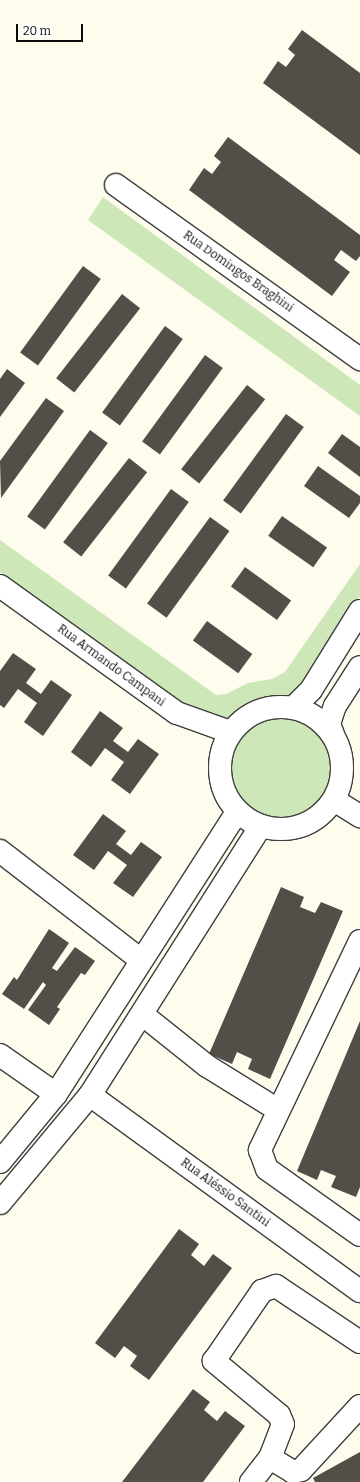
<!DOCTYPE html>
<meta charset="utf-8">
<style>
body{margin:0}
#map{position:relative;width:360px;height:1482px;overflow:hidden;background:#fefcec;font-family:Bitter,serif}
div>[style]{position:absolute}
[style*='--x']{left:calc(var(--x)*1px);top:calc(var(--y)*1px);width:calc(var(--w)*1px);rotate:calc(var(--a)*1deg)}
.green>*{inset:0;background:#cde7b8}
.round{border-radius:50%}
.building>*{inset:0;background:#544e49;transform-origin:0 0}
.roads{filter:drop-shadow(1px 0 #3f3f3f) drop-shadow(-1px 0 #3f3f3f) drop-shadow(0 1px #3f3f3f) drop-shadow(0 -1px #3f3f3f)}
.minor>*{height:22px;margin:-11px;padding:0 11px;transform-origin:11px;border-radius:11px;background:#fff}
.minor>.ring{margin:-11px;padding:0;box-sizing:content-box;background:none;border:22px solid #fff;border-radius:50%}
span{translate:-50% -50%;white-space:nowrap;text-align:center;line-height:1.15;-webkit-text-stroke:4px #fff;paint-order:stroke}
.street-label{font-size:12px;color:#0c0c0c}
.scale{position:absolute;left:16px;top:24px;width:67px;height:18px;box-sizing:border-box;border:2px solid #0c0c0c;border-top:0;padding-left:5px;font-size:12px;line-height:14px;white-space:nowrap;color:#0c0c0c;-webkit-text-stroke:3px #fff;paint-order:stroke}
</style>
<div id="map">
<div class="green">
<i style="clip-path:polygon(103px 197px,360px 385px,360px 416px,88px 220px)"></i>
<i style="clip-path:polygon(0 540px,216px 695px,226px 694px,248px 683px,272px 679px,285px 672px,360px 564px,360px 596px,299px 691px,284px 704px,254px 708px,223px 721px,199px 715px,0 572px)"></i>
<i class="round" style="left:228px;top:716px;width:104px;height:104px"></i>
</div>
<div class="building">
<i style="clip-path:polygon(302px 30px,360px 73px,360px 155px,263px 83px,278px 61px,286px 67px,295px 55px,288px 49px)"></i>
<i style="clip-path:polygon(228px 137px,360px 235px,360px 256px,356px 261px,341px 250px,334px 260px,350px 272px,332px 296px,189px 190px,204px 168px,212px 174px,221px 162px,214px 156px)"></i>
<i style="left:83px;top:266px;width:22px;height:107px;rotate:36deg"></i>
<i style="left:122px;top:294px;width:23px;height:107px;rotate:38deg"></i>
<i style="left:165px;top:326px;width:22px;height:107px;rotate:36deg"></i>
<i style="left:205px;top:355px;width:22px;height:107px;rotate:36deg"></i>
<i style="clip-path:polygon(7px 369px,25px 383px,0 417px,0 379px)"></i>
<i style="left:247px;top:385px;width:23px;height:107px;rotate:38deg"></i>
<i style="clip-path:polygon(46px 398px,64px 411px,1px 498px,0 461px)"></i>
<i style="left:286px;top:414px;width:22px;height:107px;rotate:36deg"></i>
<i style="left:90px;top:430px;width:22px;height:107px;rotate:36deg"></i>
<i style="clip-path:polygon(342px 434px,360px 447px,360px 477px,328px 453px)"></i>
<i style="left:129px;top:458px;width:23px;height:107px;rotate:38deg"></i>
<i style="clip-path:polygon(318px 466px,360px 496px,360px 503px,349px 518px,304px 486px)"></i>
<i style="left:171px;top:489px;width:22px;height:107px;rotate:36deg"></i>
<i style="left:282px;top:516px;width:55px;height:24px;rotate:35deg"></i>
<i style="left:210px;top:517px;width:24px;height:107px;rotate:36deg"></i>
<i style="left:245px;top:567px;width:57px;height:24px;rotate:36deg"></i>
<i style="left:207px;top:621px;width:56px;height:24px;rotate:36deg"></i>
<i style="clip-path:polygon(13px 653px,36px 669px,26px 683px,41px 694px,51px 680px,72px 695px,43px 736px,24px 722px,37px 703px,18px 689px,4px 708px,0 705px,0 671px)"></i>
<i style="clip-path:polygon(100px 711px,123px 728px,113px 741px,128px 752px,138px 739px,159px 754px,130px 794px,111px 780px,124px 762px,105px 748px,91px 767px,71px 752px)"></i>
<i style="clip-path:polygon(103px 814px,126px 831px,116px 844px,131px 855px,141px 842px,162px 857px,133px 897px,113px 883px,127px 865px,108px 851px,94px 870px,73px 855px)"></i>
<i style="clip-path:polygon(281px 887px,304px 897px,300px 907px,315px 913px,321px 902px,343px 911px,270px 1079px,248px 1069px,252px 1059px,237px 1052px,232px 1064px,209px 1054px)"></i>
<i style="clip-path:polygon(49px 929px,69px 943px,52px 968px,57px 971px,75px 947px,95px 961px,85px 975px,81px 973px,57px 1007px,60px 1009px,49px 1025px,28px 1010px,46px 985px,43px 982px,24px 1009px,2px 994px,14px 977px,17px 980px)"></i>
<i style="clip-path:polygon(360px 1021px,360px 1187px,356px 1197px,331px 1187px,336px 1176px,321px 1170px,317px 1180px,297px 1171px)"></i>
<i style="clip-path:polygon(179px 1229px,199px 1244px,191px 1255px,204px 1266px,213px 1254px,232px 1268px,149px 1380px,130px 1366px,137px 1356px,124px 1346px,115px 1358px,95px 1343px)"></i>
<i style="clip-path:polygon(193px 1389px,210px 1402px,204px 1410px,217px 1421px,225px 1411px,245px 1426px,203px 1482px,122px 1482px)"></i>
<i style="clip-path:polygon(360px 1452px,360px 1482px,315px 1482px,313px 1478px)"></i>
</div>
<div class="roads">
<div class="minor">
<i style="--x:116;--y:185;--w:300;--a:35.5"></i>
<i style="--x:0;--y:586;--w:218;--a:35.7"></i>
<i style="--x:177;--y:713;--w:56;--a:19.7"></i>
<i class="ring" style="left:220px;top:707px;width:100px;height:100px"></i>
<i style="--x:294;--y:707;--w:24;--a:-45"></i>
<i style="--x:311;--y:690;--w:93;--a:-58.2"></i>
<i style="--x:333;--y:734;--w:11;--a:-112"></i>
<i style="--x:329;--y:724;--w:19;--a:-72"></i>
<i style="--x:335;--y:706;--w:46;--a:-57.3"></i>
<i style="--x:334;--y:800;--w:31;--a:32"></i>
<i style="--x:0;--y:851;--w:178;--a:37.7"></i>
<i style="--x:360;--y:941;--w:232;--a:115.6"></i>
<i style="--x:260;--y:1150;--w:20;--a:70"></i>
<i style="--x:267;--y:1169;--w:114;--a:35.4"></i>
<i style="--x:143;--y:1015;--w:82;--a:38.6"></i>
<i style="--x:207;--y:1066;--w:84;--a:31.8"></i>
<i style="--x:0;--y:1055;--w:68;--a:34.9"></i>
<i style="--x:90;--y:1095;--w:334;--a:36"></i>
<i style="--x:0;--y:1162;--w:88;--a:-50.5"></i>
<i style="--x:56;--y:1094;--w:335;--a:-57.3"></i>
<i style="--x:0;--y:1203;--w:141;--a:-50.2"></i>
<i style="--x:90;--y:1095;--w:317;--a:-57.6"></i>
<i style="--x:270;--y:1458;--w:27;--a:31"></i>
<i style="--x:293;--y:1472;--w:8;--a:-14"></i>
<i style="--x:301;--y:1470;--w:87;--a:-47.3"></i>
<i style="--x:251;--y:1482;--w:31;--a:-52"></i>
<i style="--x:270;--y:1458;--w:36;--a:-69"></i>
<i style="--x:283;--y:1424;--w:10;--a:-114"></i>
<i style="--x:279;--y:1415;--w:85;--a:-140.3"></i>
<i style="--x:214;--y:1361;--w:85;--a:-55.6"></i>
<i style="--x:262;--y:1291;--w:15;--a:-20"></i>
<i style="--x:276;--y:1286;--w:101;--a:33.7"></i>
</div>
</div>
<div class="street-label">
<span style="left:238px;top:272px;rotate:35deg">Rua Domingos Braghini</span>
<span style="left:111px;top:666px;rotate:36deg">Rua Armando Campani</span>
<span style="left:225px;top:1193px;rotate:36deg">Rua Aléssio Santini</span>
</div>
<div class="scale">20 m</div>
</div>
